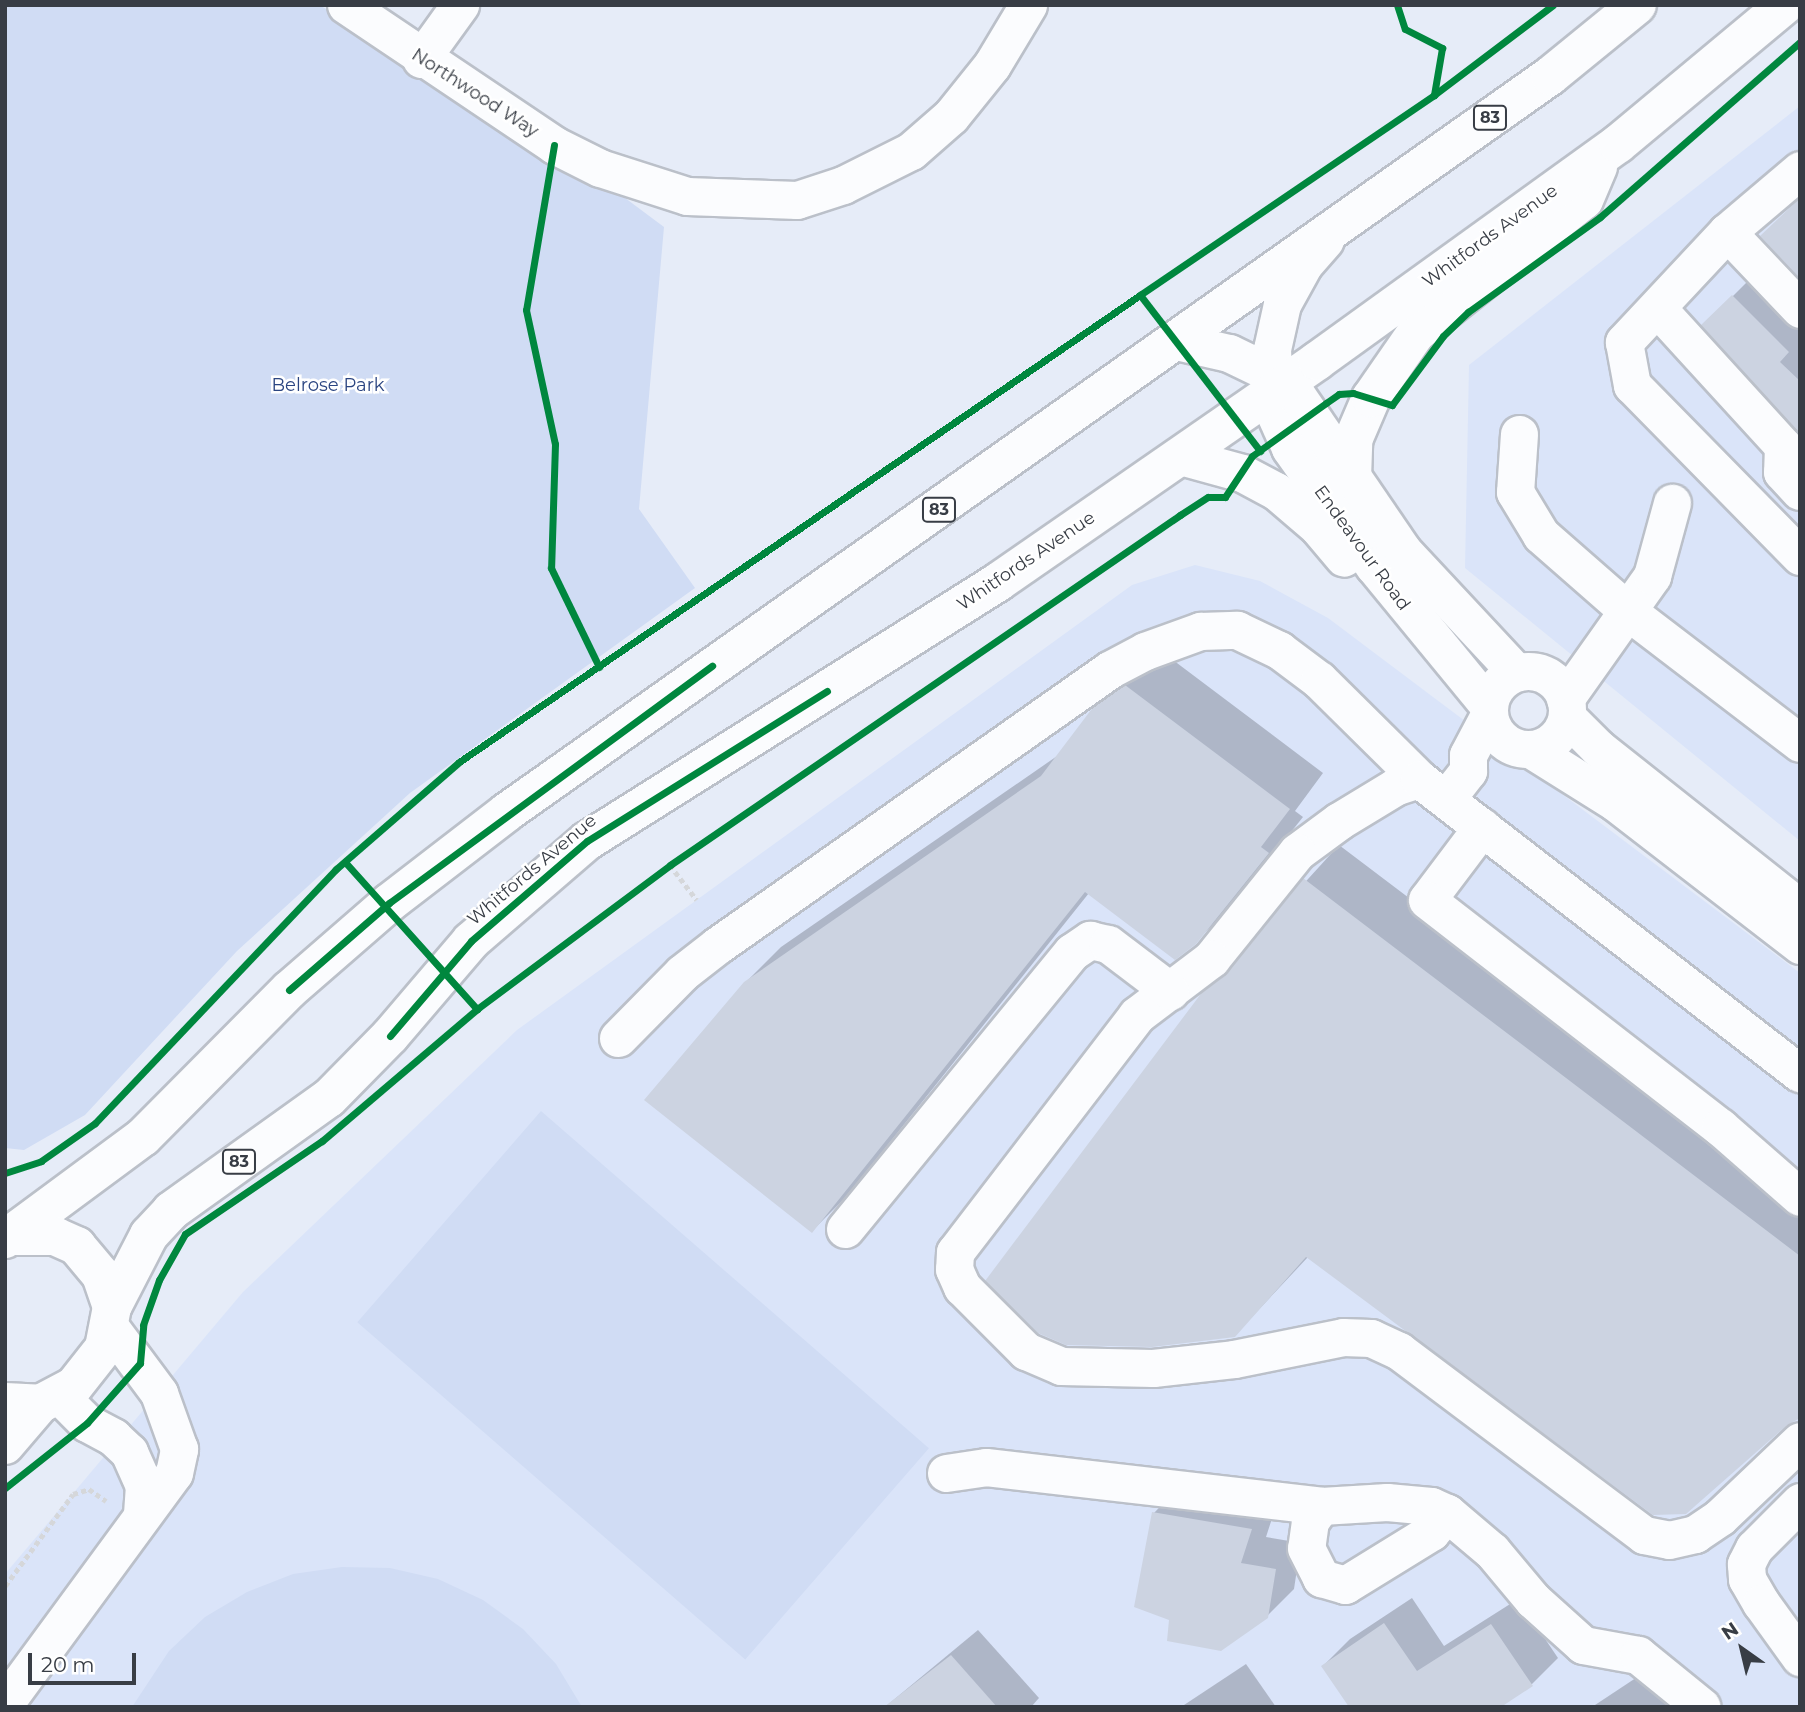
<!DOCTYPE html>
<style>
body{margin:0}
#map{position:relative;width:1805px;height:1712px;overflow:hidden;background:#e6ecf8;font-family:Montserrat,sans-serif}
div>[style]{position:absolute}
[style*='--x']{left:calc(var(--x)*1px);top:calc(var(--y)*1px);width:calc(var(--w)*1px);rotate:calc(var(--a)*1deg)}
.built>*{inset:0;background:#dae4f9}
.green>*{inset:0;background:#d0dcf4;transform-origin:0 0}
.shadow>*{inset:0;background:#0003}
.building>*{inset:0;background:#ccd3e1}
.path>*{height:4.5px;margin-top:-2.25px;transform-origin:0;background:repeating-linear-gradient(90deg,#d5d7da 0 5px,transparent 0 8.5px)}
.roads{filter:drop-shadow(2px 0 #bbc0c9) drop-shadow(-2px 0 #bbc0c9) drop-shadow(0 2px #bbc0c9) drop-shadow(0 -2px #bbc0c9)}
.minor>*{height:37px;margin:-18.5px;padding:0 18.5px;transform-origin:18.5px;border-radius:18.5px;background:#fbfcfe}
.minor>.ring{margin:-18.5px;padding:0;box-sizing:content-box;background:none;border:37px solid #fbfcfe;border-radius:50%}
.major>*{height:38px;margin:-19px;padding:0 19px;transform-origin:19px;border-radius:19px;background:#fbfcfe}
.cycleway>*{height:7px;margin:-3.5px;padding:0 3.5px;transform-origin:3.5px;border-radius:3.5px;background:#00873e}
span{translate:-50% -50%;white-space:nowrap;text-align:center;line-height:1.15;-webkit-text-stroke:5px #fff;paint-order:stroke}
.shield-label span{padding:2px 5px;background:#fff;border:2px solid;border-radius:5px;-webkit-text-stroke-width:0}
.shield-label{font-size:16px;color:#383d45;font-weight:700}
.street-label{font-size:18px;color:#383d45}
.park-label{font-size:18px;color:#2b4581}
.frame{position:absolute;inset:0;border:7px solid #383d45;pointer-events:none}
.north{position:absolute;left:1707px;top:1614px;width:70px;height:70px;-webkit-text-stroke:5px #fff;paint-order:stroke;rotate:326deg;font-size:19px;font-weight:700;line-height:28px;text-align:center;color:#383d45}
.north::after{content:'';display:block;margin:auto;width:24px;height:32px;background:#383d45;clip-path:polygon(50% 0,100% 100%,50% 72%,0 100%)}
.scale{position:absolute;left:28px;top:1653px;width:108px;height:32px;box-sizing:border-box;border:4px solid #383d45;border-top:0;padding-left:9px;font-size:21px;line-height:24px;white-space:nowrap;color:#383d45;-webkit-text-stroke:5px #fff;paint-order:stroke}
</style>
<div id="map">
<div class="built">
<i style="clip-path:polygon(1800px 106px,1800px 841px,1465px 568px,1469px 365px)"></i>
<i style="clip-path:polygon(1195px 565px,1260px 581px,1328px 618px,1800px 973px,1800px 1707px,5px 1707px,5px 1574px,243px 1292px,517px 1030px,1132px 585px)"></i>
</div>
<div class="green">
<i style="clip-path:polygon(5px 5px,319px 5px,445px 74px,554px 145px,664px 227px,639px 509px,695px 588px,410px 793px,237px 951px,85px 1115px,24px 1150px,5px 1148px)"></i>
<i style="left:541px;top:1111px;width:514px;height:280px;rotate:41deg"></i>
<i style="clip-path:polygon(342px 1567px,390px 1568px,438px 1579px,483px 1600px,523px 1629px,556px 1664px,582px 1707px,132px 1707px,169px 1651px,205px 1617px,247px 1592px,293px 1574px)"></i>
</div>
<div class="shadow">
<i style="clip-path:polygon(1759px 270px,1800px 310px,1800px 425px,1704px 325px)"></i>
<i style="clip-path:polygon(1161px 651px,1323px 773px,1295px 811px,1303px 817px,1231px 907px,1195px 942px,1089px 893px,847px 1196px,812px 1231px,745px 983px,781px 947px,1060px 754px,1095px 708px,1131px 672px)"></i>
<i style="clip-path:polygon(1339px 845px,1800px 1194px,1800px 1412px,1686px 1513px,1654px 1514px,1308px 1257px,1234px 1336px,1204px 993px)"></i>
<i style="clip-path:polygon(1180px 1486px,1277px 1503px,1266px 1537px,1301px 1543px,1294px 1589px,1266px 1617px,1171px 1619px,1154px 1513px)"></i>
<i style="clip-path:polygon(1412px 1598px,1444px 1646px,1518px 1599px,1558px 1658px,1532px 1684px,1323px 1666px,1350px 1639px)"></i>
<i style="clip-path:polygon(978px 1630px,1039px 1698px,1031px 1707px,885px 1707px)"></i>
<i style="clip-path:polygon(1663px 1660px,1695px 1707px,1592px 1707px)"></i>
<i style="clip-path:polygon(1246px 1664px,1276px 1707px,1181px 1707px)"></i>
</div>
<div class="building">
<i style="clip-path:polygon(1800px 198px,1800px 278px,1760px 236px)"></i>
<i style="clip-path:polygon(1732px 295px,1789px 352px,1780px 362px,1800px 381px,1800px 435px,1701px 325px)"></i>
<i style="clip-path:polygon(1125px 685px,1290px 809px,1261px 847px,1269px 853px,1196px 944px,1175px 960px,1085px 892px,812px 1233px,644px 1100px,744px 982px,1041px 776px,1094px 706px)"></i>
<i style="clip-path:polygon(1303px 878px,1800px 1256px,1800px 1418px,1786px 1426px,1686px 1514px,1653px 1515px,1306px 1257px,1235px 1337px,1152px 1347px,1066px 1345px,1038px 1333px,985px 1281px,1203px 991px,1227px 972px)"></i>
<i style="clip-path:polygon(1152px 1512px,1252px 1529px,1241px 1563px,1276px 1569px,1268px 1618px,1221px 1651px,1167px 1641px,1169px 1620px,1134px 1607px)"></i>
<i style="clip-path:polygon(1384px 1623px,1417px 1671px,1491px 1624px,1533px 1686px,1501px 1707px,1349px 1707px,1321px 1666px)"></i>
<i style="clip-path:polygon(951px 1655px,997px 1707px,884px 1707px)"></i>
</div>
<div class="path">
<i style="--x:670;--y:865;--w:44;--a:52.4"></i>
<i style="--x:5;--y:1586;--w:114;--a:-53.5"></i>
<i style="--x:73;--y:1494;--w:17;--a:-17"></i>
<i style="--x:89;--y:1489;--w:21;--a:35"></i>
</div>
<div class="roads">
<div class="minor">
<i style="--x:346;--y:5;--w:251;--a:33.9"></i>
<i style="--x:554;--y:145;--w:51;--a:26.6"></i>
<i style="--x:600;--y:168;--w:91;--a:17.8"></i>
<i style="--x:687;--y:196;--w:110;--a:2.1"></i>
<i style="--x:797;--y:200;--w:48;--a:-18.1"></i>
<i style="--x:843;--y:185;--w:76;--a:-26.6"></i>
<i style="--x:911;--y:151;--w:53;--a:-41.2"></i>
<i style="--x:951;--y:116;--w:65;--a:-51.2"></i>
<i style="--x:992;--y:65;--w:70;--a:-59"></i>
<i style="--x:421;--y:59;--w:67;--a:-54.2"></i>
<i style="--x:1800;--y:170;--w:96;--a:139.7"></i>
<i style="--x:1727;--y:232;--w:151;--a:133.1"></i>
<i style="--x:1624;--y:342;--w:44;--a:79.5"></i>
<i style="--x:1632;--y:385;--w:240;--a:45.5"></i>
<i style="--x:1727;--y:232;--w:106;--a:46.5"></i>
<i style="--x:1325;--y:240;--w:32;--a:131"></i>
<i style="--x:1304;--y:264;--w:46;--a:118.8"></i>
<i style="--x:1282;--y:304;--w:46;--a:102.5"></i>
<i style="--x:1272;--y:349;--w:65;--a:87.4"></i>
<i style="--x:1275;--y:414;--w:37;--a:66"></i>
<i style="--x:1290;--y:448;--w:145;--a:54.6"></i>
<i style="--x:1374;--y:566;--w:180;--a:50.6"></i>
<i style="--x:1658;--y:309;--w:185;--a:47.6"></i>
<i style="--x:1783;--y:446;--w:26;--a:92"></i>
<i style="--x:1782;--y:472;--w:26;--a:47"></i>
<i style="--x:1176;--y:341;--w:54;--a:12.8"></i>
<i style="--x:1229;--y:353;--w:64;--a:25.8"></i>
<i style="--x:1287;--y:381;--w:206;--a:55.7"></i>
<i style="--x:1403;--y:551;--w:166;--a:47"></i>
<i style="--x:1519;--y:434;--w:58;--a:93.9"></i>
<i style="--x:1515;--y:492;--w:50;--a:58.8"></i>
<i style="--x:1541;--y:535;--w:118;--a:41.2"></i>
<i style="--x:1630;--y:613;--w:214;--a:37.4"></i>
<i style="--x:1180;--y:456;--w:64;--a:15.3"></i>
<i style="--x:1242;--y:473;--w:38;--a:28"></i>
<i style="--x:1276;--y:491;--w:55;--a:40.6"></i>
<i style="--x:1318;--y:527;--w:40;--a:50"></i>
<i class="ring" style="left:1489px;top:671px;width:41px;height:41px"></i>
<i style="--x:1565;--y:699;--w:151;--a:-54.7"></i>
<i style="--x:1652;--y:576;--w:76;--a:-74.7"></i>
<i style="--x:1567;--y:717;--w:44;--a:45"></i>
<i style="--x:1598;--y:748;--w:258;--a:38.4"></i>
<i style="--x:1532;--y:750;--w:98;--a:32.1"></i>
<i style="--x:1615;--y:802;--w:234;--a:37.7"></i>
<i style="--x:1419;--y:779;--w:25;--a:162"></i>
<i style="--x:1395;--y:787;--w:66;--a:148.7"></i>
<i style="--x:1339;--y:821;--w:52;--a:143.6"></i>
<i style="--x:1297;--y:852;--w:137;--a:128.8"></i>
<i style="--x:1211;--y:959;--w:93;--a:142.9"></i>
<i style="--x:1137;--y:1015;--w:299;--a:127.5"></i>
<i style="--x:955;--y:1252;--w:17;--a:93"></i>
<i style="--x:954;--y:1269;--w:20;--a:66"></i>
<i style="--x:962;--y:1287;--w:91;--a:45"></i>
<i style="--x:1026;--y:1351;--w:38;--a:23"></i>
<i style="--x:1061;--y:1366;--w:92;--a:1.2"></i>
<i style="--x:1153;--y:1368;--w:81;--a:-6.3"></i>
<i style="--x:1234;--y:1359;--w:111;--a:-11.4"></i>
<i style="--x:1343;--y:1337;--w:28;--a:2"></i>
<i style="--x:1371;--y:1338;--w:31;--a:25"></i>
<i style="--x:1399;--y:1351;--w:306;--a:36.9"></i>
<i style="--x:1644;--y:1535;--w:25;--a:11"></i>
<i style="--x:1669;--y:1540;--w:27;--a:-13"></i>
<i style="--x:1695;--y:1534;--w:30;--a:-34"></i>
<i style="--x:1720;--y:1517;--w:110;--a:-43.5"></i>
<i style="--x:1446;--y:799;--w:36;--a:-52"></i>
<i style="--x:1468;--y:771;--w:16;--a:-90"></i>
<i style="--x:1468;--y:755;--w:43;--a:-62.2"></i>
<i style="--x:1482;--y:827;--w:91;--a:127"></i>
<i style="--x:1427;--y:900;--w:371;--a:37.8"></i>
<i style="--x:1720;--y:1127;--w:106;--a:41.2"></i>
<i style="--x:618;--y:1038;--w:91;--a:-45.4"></i>
<i style="--x:682;--y:973;--w:46;--a:-37.9"></i>
<i style="--x:718;--y:945;--w:478;--a:-35.1"></i>
<i style="--x:1109;--y:670;--w:41;--a:-27.8"></i>
<i style="--x:1145;--y:651;--w:59;--a:-20"></i>
<i style="--x:1200;--y:631;--w:37;--a:-2"></i>
<i style="--x:1237;--y:630;--w:47;--a:25.5"></i>
<i style="--x:1279;--y:650;--w:50;--a:36.9"></i>
<i style="--x:1319;--y:680;--w:141;--a:44.7"></i>
<i style="--x:1419;--y:779;--w:481;--a:37.7"></i>
<i style="--x:845;--y:1229;--w:358;--a:-50.7"></i>
<i style="--x:1072;--y:952;--w:22;--a:-34"></i>
<i style="--x:1090;--y:940;--w:18;--a:13"></i>
<i style="--x:1108;--y:944;--w:78;--a:37.2"></i>
<i style="--x:60;--y:1396;--w:38;--a:45"></i>
<i style="--x:87;--y:1423;--w:30;--a:28"></i>
<i style="--x:113;--y:1437;--w:22;--a:43"></i>
<i style="--x:129;--y:1452;--w:36;--a:66"></i>
<i style="--x:144;--y:1485;--w:26;--a:94"></i>
<i style="--x:946;--y:1473;--w:40;--a:-8.5"></i>
<i style="--x:986;--y:1467;--w:337;--a:6.6"></i>
<i style="--x:1321;--y:1506;--w:66;--a:-3.5"></i>
<i style="--x:1387;--y:1502;--w:44;--a:5.2"></i>
<i style="--x:1431;--y:1506;--w:17;--a:24"></i>
<i style="--x:1447;--y:1513;--w:59;--a:40.2"></i>
<i style="--x:1492;--y:1551;--w:64;--a:50.1"></i>
<i style="--x:1533;--y:1600;--w:67;--a:42"></i>
<i style="--x:1583;--y:1645;--w:56;--a:10.3"></i>
<i style="--x:1638;--y:1655;--w:82;--a:39.1"></i>
<i style="--x:1800;--y:1502;--w:65;--a:135"></i>
<i style="--x:1754;--y:1548;--w:18;--a:117"></i>
<i style="--x:1746;--y:1564;--w:15;--a:86"></i>
<i style="--x:1747;--y:1579;--w:28;--a:60"></i>
<i style="--x:1761;--y:1603;--w:67;--a:54.2"></i>
<i style="--x:1321;--y:1506;--w:19;--a:126"></i>
<i style="--x:1310;--y:1521;--w:27;--a:98"></i>
<i style="--x:1306;--y:1548;--w:34;--a:63"></i>
<i style="--x:1321;--y:1578;--w:25;--a:16"></i>
<i style="--x:1345;--y:1585;--w:101;--a:-31.6"></i>
<i style="--x:1431;--y:1532;--w:25;--a:-50"></i>
<i style="--x:5;--y:1703;--w:285;--a:-53.7"></i>
<i style="--x:174;--y:1473;--w:25;--a:-78"></i>
<i style="--x:179;--y:1449;--w:59;--a:-109.7"></i>
<i style="--x:159;--y:1393;--w:82;--a:-126.6"></i>
</div>
<div class="major">
<i style="--x:1352;--y:478;--w:38;--a:-88"></i>
<i style="--x:1353;--y:440;--w:46;--a:-66.8"></i>
<i style="--x:1371;--y:398;--w:79;--a:-55.3"></i>
<i style="--x:1416;--y:333;--w:214;--a:-38.4"></i>
<i style="--x:1584;--y:200;--w:36;--a:-67"></i>
<i style="--x:5;--y:1239;--w:172;--a:-36.5"></i>
<i style="--x:143;--y:1137;--w:207;--a:-45.2"></i>
<i style="--x:289;--y:990;--w:133;--a:-41"></i>
<i style="--x:389;--y:903;--w:149;--a:-37.6"></i>
<i style="--x:507;--y:812;--w:1277;--a:-35.21"></i>
<i style="--x:1550;--y:76;--w:112;--a:-39.2"></i>
<i style="--x:112;--y:1307;--w:81;--a:-62.8"></i>
<i style="--x:149;--y:1235;--w:33;--a:-47"></i>
<i style="--x:171;--y:1211;--w:194;--a:-35.6"></i>
<i style="--x:329;--y:1098;--w:87;--a:-45.5"></i>
<i style="--x:390;--y:1036;--w:125;--a:-49.5"></i>
<i style="--x:471;--y:941;--w:153;--a:-40.8"></i>
<i style="--x:587;--y:841;--w:486;--a:-32.2"></i>
<i style="--x:998;--y:582;--w:388;--a:-34.7"></i>
<i style="--x:1317;--y:361;--w:371;--a:-35.8"></i>
<i style="--x:1618;--y:144;--w:217;--a:-39.8"></i>
<i style="--x:5;--y:1402;--w:35;--a:3"></i>
<i style="--x:40;--y:1404;--w:38;--a:-28"></i>
<i style="--x:74;--y:1386;--w:48;--a:-51.7"></i>
<i style="--x:104;--y:1348;--w:42;--a:-79"></i>
<i style="--x:112;--y:1307;--w:34;--a:-109"></i>
<i style="--x:101;--y:1275;--w:38;--a:-130"></i>
<i style="--x:77;--y:1246;--w:24;--a:-156"></i>
<i style="--x:55;--y:1236;--w:44;--a:180"></i>
<i style="--x:5;--y:1445;--w:54;--a:-49.5"></i>
</div>
</div>
<div class="cycleway">
<i style="--x:1397;--y:5;--w:25;--a:72"></i>
<i style="--x:1405;--y:29;--w:42;--a:27.2"></i>
<i style="--x:1442;--y:48;--w:48;--a:99.7"></i>
<i style="--x:554;--y:145;--w:167;--a:99.6"></i>
<i style="--x:526;--y:310;--w:137;--a:77.8"></i>
<i style="--x:555;--y:444;--w:124;--a:91.8"></i>
<i style="--x:551;--y:568;--w:110;--a:64.1"></i>
<i style="--x:1140;--y:295;--w:356;--a:-34.2"></i>
<i style="--x:1434;--y:95;--w:149;--a:-37.1"></i>
<i style="--x:345;--y:862;--w:198;--a:48.1"></i>
<i style="--x:289;--y:990;--w:133;--a:-41"></i>
<i style="--x:389;--y:903;--w:401;--a:-36.3"></i>
<i style="--x:390;--y:1036;--w:125;--a:-49.5"></i>
<i style="--x:471;--y:941;--w:153;--a:-40.8"></i>
<i style="--x:587;--y:841;--w:283;--a:-32"></i>
<i style="--x:5;--y:1173;--w:38;--a:-18"></i>
<i style="--x:41;--y:1161;--w:66;--a:-35.1"></i>
<i style="--x:95;--y:1123;--w:350;--a:-46.5"></i>
<i style="--x:336;--y:869;--w:163;--a:-41"></i>
<i style="--x:459;--y:762;--w:826;--a:-34.44"></i>
<i style="--x:1140;--y:295;--w:197;--a:52.4"></i>
<i style="--x:5;--y:1488;--w:105;--a:-38.4"></i>
<i style="--x:87;--y:1423;--w:80;--a:-48.5"></i>
<i style="--x:140;--y:1363;--w:38;--a:-85"></i>
<i style="--x:143;--y:1325;--w:48;--a:-70.4"></i>
<i style="--x:159;--y:1280;--w:53;--a:-60.5"></i>
<i style="--x:185;--y:1234;--w:166;--a:-34.2"></i>
<i style="--x:322;--y:1141;--w:204;--a:-40.4"></i>
<i style="--x:477;--y:1009;--w:241;--a:-36.7"></i>
<i style="--x:670;--y:865;--w:619;--a:-34.46"></i>
<i style="--x:1180;--y:515;--w:33;--a:-33"></i>
<i style="--x:1208;--y:497;--w:17;--a:0"></i>
<i style="--x:1225;--y:497;--w:49;--a:-56.6"></i>
<i style="--x:1252;--y:456;--w:91;--a:-35.6"></i>
<i style="--x:1326;--y:403;--w:16;--a:-35"></i>
<i style="--x:1339;--y:394;--w:14;--a:-4"></i>
<i style="--x:1353;--y:393;--w:41;--a:17.1"></i>
<i style="--x:1392;--y:405;--w:86;--a:-53.5"></i>
<i style="--x:1443;--y:336;--w:35;--a:-44"></i>
<i style="--x:1468;--y:312;--w:163;--a:-35.7"></i>
<i style="--x:1600;--y:217;--w:266;--a:-41.2"></i>
</div>
<div class="shield-label">
<span style="left:1490px;top:118px">83</span>
<span style="left:939px;top:510px">83</span>
<span style="left:239px;top:1162px">83</span>
</div>
<div class="street-label">
<span style="left:475px;top:93px;rotate:33deg">Northwood Way</span>
<span style="left:1490px;top:236px;rotate:-36deg">Whitfords Avenue</span>
<span style="left:1362px;top:548px;rotate:54deg">Endeavour Road</span>
<span style="left:1026px;top:561px;rotate:-34deg">Whitfords Avenue</span>
<span style="left:532px;top:870px;rotate:-40deg">Whitfords Avenue</span>
</div>
<div class="park-label">
<span style="left:328px;top:385px">Belrose Park</span>
</div>
<div class="frame"></div>
<div class="north">N</div>
<div class="scale">20 m</div>
</div>
